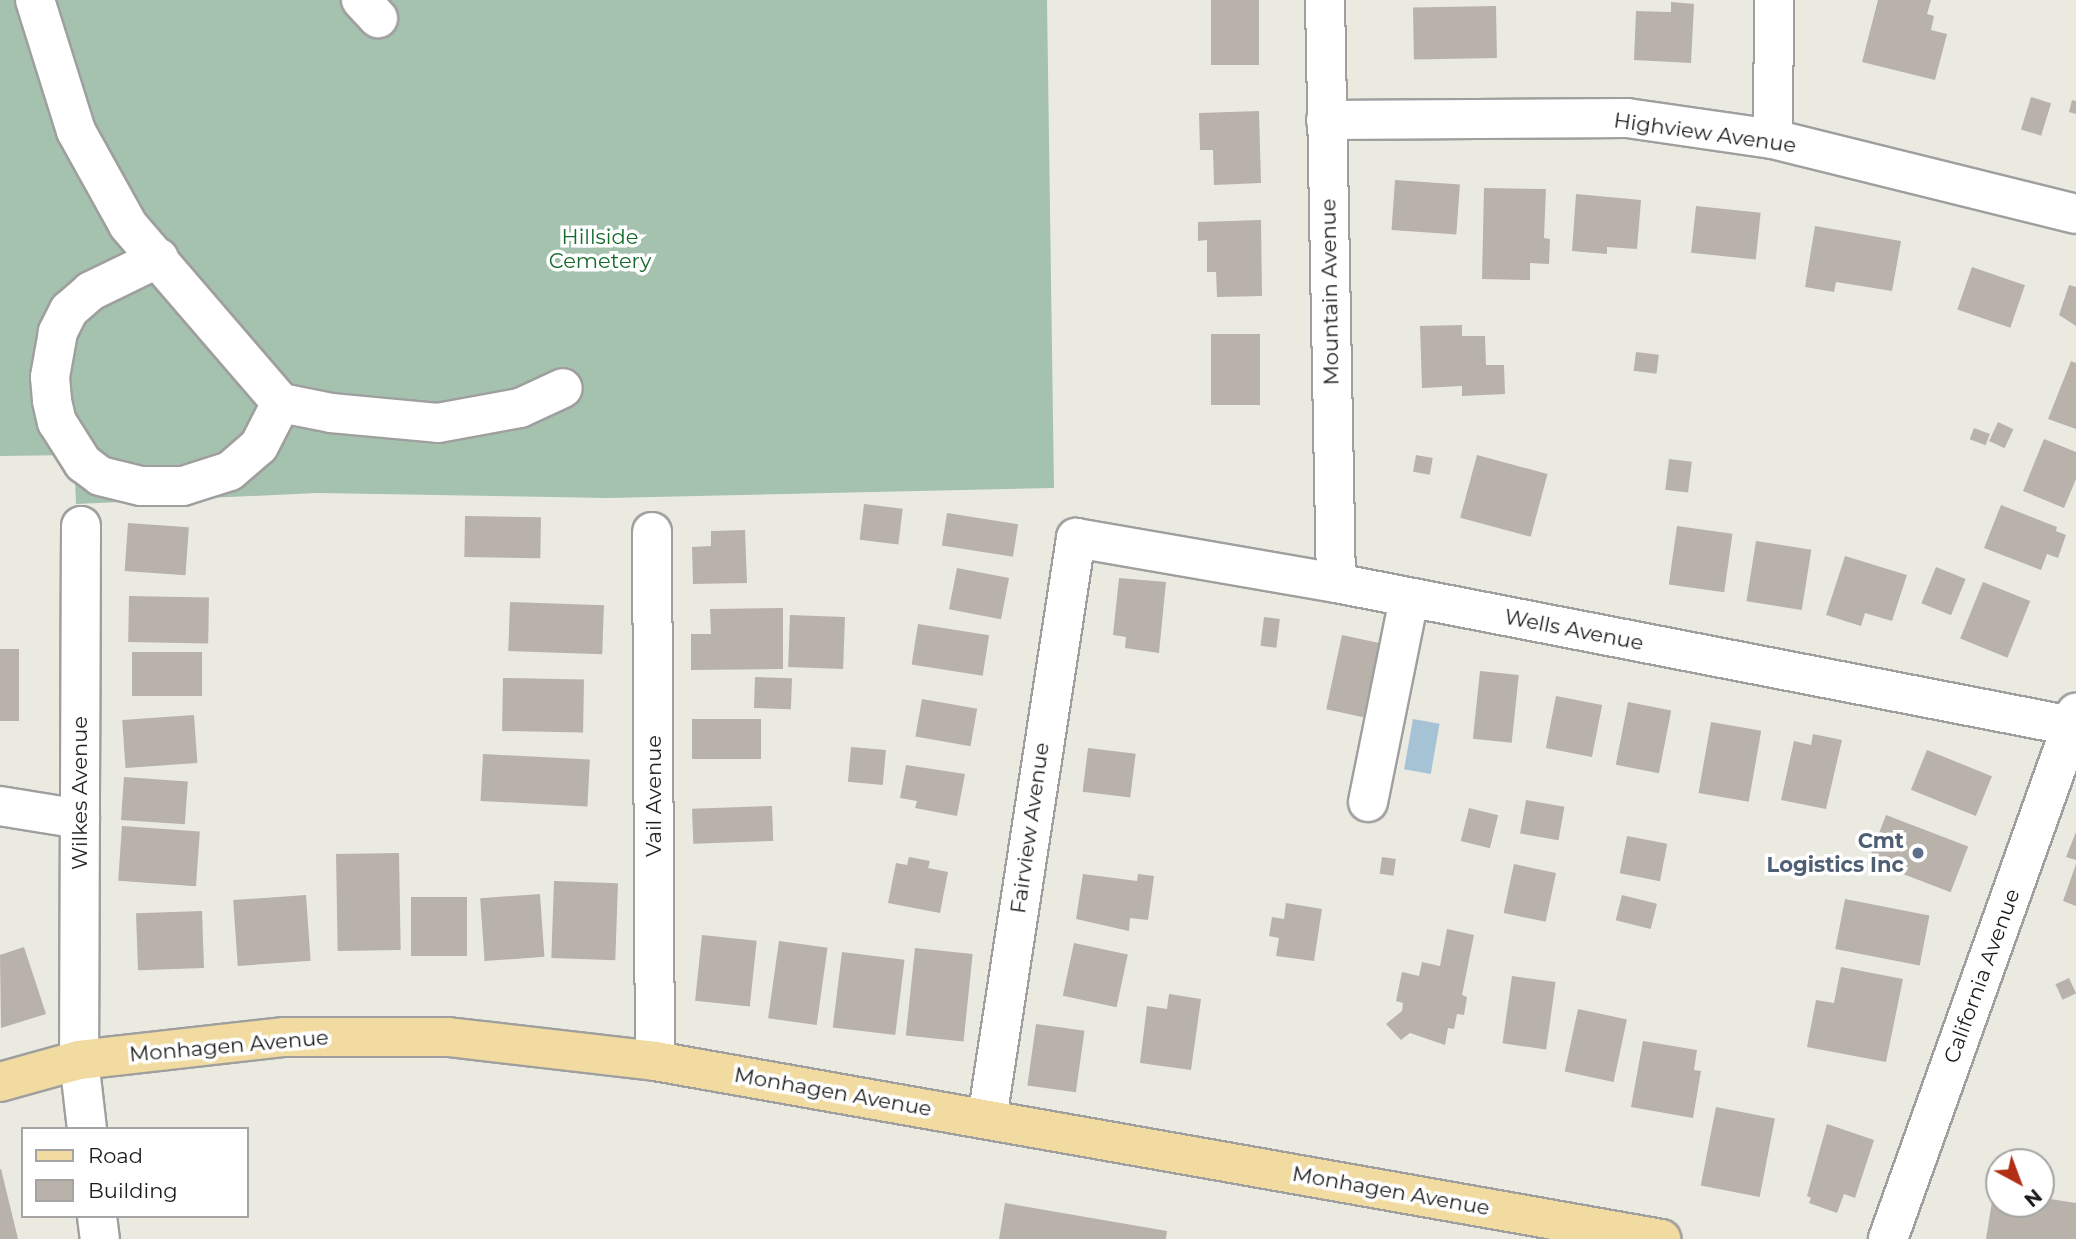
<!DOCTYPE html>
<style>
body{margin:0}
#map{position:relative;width:2076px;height:1239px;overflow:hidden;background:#ebeae1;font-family:Montserrat,sans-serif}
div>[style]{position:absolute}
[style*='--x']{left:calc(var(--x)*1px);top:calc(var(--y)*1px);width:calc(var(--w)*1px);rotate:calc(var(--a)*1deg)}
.cemetery>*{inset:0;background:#a5c2ae}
.water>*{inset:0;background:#a6c2d5;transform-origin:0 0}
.building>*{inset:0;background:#b8b2ab;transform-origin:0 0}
.roads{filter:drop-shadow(2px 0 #9f9f9f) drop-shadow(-2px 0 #9f9f9f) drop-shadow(0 2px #9f9f9f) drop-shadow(0 -2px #9f9f9f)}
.minor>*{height:38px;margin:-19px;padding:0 19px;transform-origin:19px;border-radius:19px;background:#fff}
.major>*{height:38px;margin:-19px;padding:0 19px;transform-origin:19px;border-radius:19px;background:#f1dba1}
.dots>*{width:19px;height:19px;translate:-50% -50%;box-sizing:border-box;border:4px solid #fff;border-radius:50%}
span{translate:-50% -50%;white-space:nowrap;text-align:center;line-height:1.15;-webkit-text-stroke:7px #fff;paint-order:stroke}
.street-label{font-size:21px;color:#1b1b1b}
.park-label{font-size:21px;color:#166b2c}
.service-label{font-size:21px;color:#4e5e75;font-weight:700}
.right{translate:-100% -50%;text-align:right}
.legend{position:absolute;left:21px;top:1127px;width:228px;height:91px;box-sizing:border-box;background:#fff;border:2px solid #a4a4a4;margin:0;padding:9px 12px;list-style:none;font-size:21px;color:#1b1b1b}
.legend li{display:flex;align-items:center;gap:14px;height:35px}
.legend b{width:35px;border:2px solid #a4a4a4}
.north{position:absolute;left:1985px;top:1148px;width:70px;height:70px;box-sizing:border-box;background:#fff;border:2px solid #a4a4a4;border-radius:50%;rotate:139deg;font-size:19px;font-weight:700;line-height:28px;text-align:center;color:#1b1b1b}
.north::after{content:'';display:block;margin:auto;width:24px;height:32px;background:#b02f15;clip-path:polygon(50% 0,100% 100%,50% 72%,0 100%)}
</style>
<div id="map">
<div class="cemetery">
<i style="clip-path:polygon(0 0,1047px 0,1054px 488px,608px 498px,317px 493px,76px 504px,74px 455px,0 456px)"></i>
</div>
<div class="water">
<i style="left:1413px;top:719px;width:27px;height:51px;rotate:10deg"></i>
</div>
<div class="building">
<i style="left:1211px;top:0;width:48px;height:65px"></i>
<i style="clip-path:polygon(1878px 0,1931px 0,1927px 14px,1934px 16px,1931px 30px,1947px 34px,1935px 80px,1862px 62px)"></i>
<i style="clip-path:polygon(1671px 2px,1694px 4px,1691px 63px,1634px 60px,1636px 11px,1671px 12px)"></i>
<i style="left:1496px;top:6px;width:52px;height:83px;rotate:89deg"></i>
<i style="left:2031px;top:97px;width:21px;height:34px;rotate:17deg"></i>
<i style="clip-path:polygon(2072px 100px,2076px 101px,2076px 114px,2069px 112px)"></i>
<i style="clip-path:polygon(1259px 111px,1261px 183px,1214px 185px,1213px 150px,1200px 150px,1199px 113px)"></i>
<i style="left:1395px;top:180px;width:65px;height:50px;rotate:4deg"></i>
<i style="clip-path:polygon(1484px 188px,1546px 189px,1544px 238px,1550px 239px,1549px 264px,1530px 263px,1530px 280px,1482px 279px)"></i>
<i style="clip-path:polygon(1576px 194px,1641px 200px,1637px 249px,1607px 247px,1607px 254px,1572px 251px)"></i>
<i style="left:1696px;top:206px;width:65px;height:47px;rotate:6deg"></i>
<i style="clip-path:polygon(1261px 220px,1262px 296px,1217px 297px,1216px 272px,1207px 272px,1207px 240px,1198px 241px,1198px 222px)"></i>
<i style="clip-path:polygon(1815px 226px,1901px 241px,1892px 291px,1836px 282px,1834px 292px,1805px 287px)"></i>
<i style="left:1972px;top:267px;width:56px;height:45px;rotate:19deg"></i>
<i style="clip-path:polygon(2069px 285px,2076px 287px,2076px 326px,2059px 315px)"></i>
<i style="clip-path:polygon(1462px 325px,1462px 336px,1485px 336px,1486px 365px,1504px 365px,1505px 394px,1462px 396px,1462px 386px,1422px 388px,1420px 326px)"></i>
<i style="left:1211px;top:334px;width:49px;height:71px"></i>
<i style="left:1636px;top:352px;width:23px;height:19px;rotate:7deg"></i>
<i style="clip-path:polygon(2071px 361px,2076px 363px,2076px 429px,2048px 419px)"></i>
<i style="left:1998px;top:422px;width:17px;height:21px;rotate:25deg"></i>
<i style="left:1974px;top:428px;width:17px;height:12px;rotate:21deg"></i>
<i style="clip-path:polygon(2044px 439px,2076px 452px,2076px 479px,2064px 508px,2023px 491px)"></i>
<i style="left:1416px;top:455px;width:17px;height:17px;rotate:10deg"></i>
<i style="left:1477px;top:455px;width:73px;height:65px;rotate:15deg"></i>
<i style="left:1669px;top:459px;width:23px;height:31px;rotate:7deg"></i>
<i style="left:864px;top:504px;width:39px;height:36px;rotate:7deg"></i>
<i style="clip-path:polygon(2001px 505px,2057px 527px,2056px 531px,2066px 535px,2058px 558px,2047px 554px,2041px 570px,1984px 548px)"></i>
<i style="left:947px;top:513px;width:72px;height:33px;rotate:9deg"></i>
<i style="left:465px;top:516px;width:76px;height:41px;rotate:1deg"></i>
<i style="left:128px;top:523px;width:61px;height:48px;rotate:4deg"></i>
<i style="left:1677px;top:526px;width:56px;height:59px;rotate:8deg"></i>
<i style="clip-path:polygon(745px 530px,747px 583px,693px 584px,692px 547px,711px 546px,711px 531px)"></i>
<i style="left:1756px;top:541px;width:56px;height:61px;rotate:9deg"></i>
<i style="clip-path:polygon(1845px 556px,1907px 575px,1892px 621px,1865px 613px,1861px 626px,1826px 615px)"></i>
<i style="left:1936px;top:567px;width:32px;height:39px;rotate:22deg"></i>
<i style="left:957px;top:568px;width:53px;height:42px;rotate:11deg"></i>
<i style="clip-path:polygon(1119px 578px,1166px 582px,1159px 653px,1125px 648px,1126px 637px,1113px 635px)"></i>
<i style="left:1983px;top:582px;width:51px;height:61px;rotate:22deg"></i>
<i style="left:129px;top:596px;width:80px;height:46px;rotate:1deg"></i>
<i style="left:510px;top:602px;width:94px;height:49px;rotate:2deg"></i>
<i style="clip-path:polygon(783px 608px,783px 669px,691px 670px,691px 634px,711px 634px,710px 609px)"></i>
<i style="left:790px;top:615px;width:55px;height:52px;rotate:2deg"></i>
<i style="left:1264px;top:617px;width:16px;height:29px;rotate:7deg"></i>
<i style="left:918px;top:624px;width:72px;height:41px;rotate:9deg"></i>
<i style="left:1342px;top:635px;width:38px;height:76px;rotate:12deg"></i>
<i style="left:0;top:649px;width:19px;height:72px"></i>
<i style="left:202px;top:652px;width:44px;height:70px;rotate:90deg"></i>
<i style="left:1480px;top:671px;width:39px;height:68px;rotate:6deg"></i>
<i style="left:755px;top:677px;width:37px;height:31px;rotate:2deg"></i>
<i style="left:503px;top:678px;width:81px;height:53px;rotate:1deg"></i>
<i style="left:1556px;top:696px;width:47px;height:53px;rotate:11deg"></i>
<i style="left:922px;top:699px;width:56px;height:38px;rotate:10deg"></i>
<i style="left:1628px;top:702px;width:44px;height:64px;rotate:11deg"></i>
<i style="left:194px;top:715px;width:48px;height:72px;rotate:86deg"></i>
<i style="left:692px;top:719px;width:69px;height:40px"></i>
<i style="left:1711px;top:722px;width:51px;height:72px;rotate:10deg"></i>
<i style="clip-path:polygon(1813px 734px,1842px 740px,1826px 809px,1781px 800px,1794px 741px,1811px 745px)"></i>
<i style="left:851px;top:747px;width:35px;height:35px;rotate:5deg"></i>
<i style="left:1088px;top:748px;width:48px;height:44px;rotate:7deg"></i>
<i style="left:1927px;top:750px;width:70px;height:43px;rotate:22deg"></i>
<i style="left:483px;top:754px;width:107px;height:47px;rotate:3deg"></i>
<i style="clip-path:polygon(906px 765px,965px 774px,957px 816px,915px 808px,917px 801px,900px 798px)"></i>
<i style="left:124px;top:777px;width:64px;height:43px;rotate:4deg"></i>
<i style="left:1526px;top:800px;width:39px;height:34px;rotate:10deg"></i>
<i style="left:772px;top:806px;width:35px;height:80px;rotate:88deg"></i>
<i style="left:1469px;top:808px;width:30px;height:34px;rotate:14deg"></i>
<i style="left:1886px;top:815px;width:88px;height:49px;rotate:21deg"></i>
<i style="left:122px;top:826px;width:78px;height:55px;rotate:4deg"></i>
<i style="clip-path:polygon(2076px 832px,2076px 860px,2066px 857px)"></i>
<i style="left:1627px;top:836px;width:41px;height:38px;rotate:11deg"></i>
<i style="left:399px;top:853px;width:97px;height:63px;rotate:89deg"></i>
<i style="clip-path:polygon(909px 857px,930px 861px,928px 868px,948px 872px,940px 913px,888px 903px,896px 863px,907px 865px)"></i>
<i style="left:1382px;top:857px;width:14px;height:17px;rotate:8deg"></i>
<i style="left:1514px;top:864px;width:43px;height:50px;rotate:12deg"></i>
<i style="clip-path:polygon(2076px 864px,2076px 906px,2063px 901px)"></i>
<i style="clip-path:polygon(1083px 874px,1137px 881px,1138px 874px,1154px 876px,1148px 920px,1130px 918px,1129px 931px,1076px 919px)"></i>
<i style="left:554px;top:881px;width:64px;height:77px;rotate:2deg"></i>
<i style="left:540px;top:894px;width:63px;height:60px;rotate:86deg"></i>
<i style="left:306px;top:895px;width:66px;height:73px;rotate:86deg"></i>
<i style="left:1622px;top:895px;width:36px;height:26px;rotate:14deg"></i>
<i style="left:467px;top:897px;width:59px;height:56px;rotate:90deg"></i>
<i style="left:1845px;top:899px;width:86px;height:51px;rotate:11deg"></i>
<i style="clip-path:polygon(1286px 903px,1322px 909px,1314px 961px,1276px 956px,1279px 938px,1269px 936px,1272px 917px,1284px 919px)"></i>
<i style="left:202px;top:911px;width:57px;height:66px;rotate:88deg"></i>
<i style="clip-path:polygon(1447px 929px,1474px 935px,1462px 995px,1467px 997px,1464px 1015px,1457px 1014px,1454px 1029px,1448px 1028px,1445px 1045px,1410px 1033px,1401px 1040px,1386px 1024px,1402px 1011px,1403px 1003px,1396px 1001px,1402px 972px,1419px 976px,1422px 962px,1440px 966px)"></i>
<i style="left:702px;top:935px;width:55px;height:66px;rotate:6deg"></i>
<i style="left:779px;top:941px;width:49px;height:78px;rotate:8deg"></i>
<i style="left:1074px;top:943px;width:55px;height:54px;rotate:12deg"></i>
<i style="clip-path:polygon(24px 947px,46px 1014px,1px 1028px,0 955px)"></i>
<i style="left:915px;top:948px;width:58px;height:88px;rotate:6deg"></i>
<i style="left:842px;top:952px;width:63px;height:76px;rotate:7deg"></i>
<i style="clip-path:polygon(1841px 967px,1903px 979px,1886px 1062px,1807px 1047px,1816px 1000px,1834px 1003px)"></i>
<i style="left:1512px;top:976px;width:44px;height:68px;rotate:8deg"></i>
<i style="left:2069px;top:978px;width:17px;height:15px;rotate:65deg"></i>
<i style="clip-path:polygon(1169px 994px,1201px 999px,1191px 1070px,1140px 1063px,1147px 1006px,1167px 1009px)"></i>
<i style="left:1578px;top:1009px;width:50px;height:64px;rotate:12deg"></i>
<i style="left:1036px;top:1024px;width:49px;height:62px;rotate:8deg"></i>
<i style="clip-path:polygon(1643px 1041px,1697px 1050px,1694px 1070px,1701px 1071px,1693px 1118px,1631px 1107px)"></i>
<i style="left:1716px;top:1107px;width:60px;height:80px;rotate:11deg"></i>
<i style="clip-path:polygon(1827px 1124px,1874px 1140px,1855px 1198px,1844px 1194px,1837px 1213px,1809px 1203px,1811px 1198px,1807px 1196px)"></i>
<i style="clip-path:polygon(0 1169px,1px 1169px,18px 1239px,0 1239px)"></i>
<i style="clip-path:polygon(2041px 1179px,2053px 1181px,2050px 1199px,2076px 1203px,2076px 1239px,1986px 1239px,1994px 1189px,1999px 1190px,1999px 1204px,2041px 1204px)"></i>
<i style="clip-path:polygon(1005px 1203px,1167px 1231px,1166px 1239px,999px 1239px)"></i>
</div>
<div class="roads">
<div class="minor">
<i style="--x:35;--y:0;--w:137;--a:72.6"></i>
<i style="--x:76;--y:131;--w:107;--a:61"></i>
<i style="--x:128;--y:225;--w:235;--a:49.3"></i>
<i style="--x:281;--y:403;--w:51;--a:11.3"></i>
<i style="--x:331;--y:413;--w:107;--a:5.3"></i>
<i style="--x:438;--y:423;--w:83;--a:-10.4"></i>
<i style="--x:520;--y:408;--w:47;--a:-24.9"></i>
<i style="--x:361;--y:0;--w:25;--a:47"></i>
<i style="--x:1325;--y:0;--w:583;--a:88.92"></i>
<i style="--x:1326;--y:120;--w:301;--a:-0.4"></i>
<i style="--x:1627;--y:118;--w:148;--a:8.2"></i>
<i style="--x:1773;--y:139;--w:312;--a:13.9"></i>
<i style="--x:1773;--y:139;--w:139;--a:-89.6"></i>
<i style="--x:159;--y:258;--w:76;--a:154.1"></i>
<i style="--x:91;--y:291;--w:29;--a:139"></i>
<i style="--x:69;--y:310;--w:25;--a:117"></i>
<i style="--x:58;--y:332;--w:46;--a:100.1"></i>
<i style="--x:50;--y:377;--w:24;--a:85"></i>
<i style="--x:52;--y:401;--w:22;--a:77"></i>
<i style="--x:57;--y:422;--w:49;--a:57.6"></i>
<i style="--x:83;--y:463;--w:21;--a:37"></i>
<i style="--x:100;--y:476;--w:42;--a:13.7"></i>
<i style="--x:141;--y:486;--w:42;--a:0"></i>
<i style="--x:183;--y:486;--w:49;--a:-17.7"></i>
<i style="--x:230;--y:471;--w:38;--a:-41"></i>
<i style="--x:259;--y:446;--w:48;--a:-62.9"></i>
<i style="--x:81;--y:526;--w:534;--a:90.21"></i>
<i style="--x:79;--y:1060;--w:69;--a:83.4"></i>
<i style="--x:652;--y:532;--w:529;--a:89.68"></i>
<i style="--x:1368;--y:802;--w:208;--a:-78.6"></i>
<i style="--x:0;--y:806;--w:81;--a:9.2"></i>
<i style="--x:987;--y:1119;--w:588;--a:-81.29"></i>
<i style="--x:1076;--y:538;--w:264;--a:9.8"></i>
<i style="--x:1336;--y:583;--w:750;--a:11"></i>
<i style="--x:97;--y:1216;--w:23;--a:83"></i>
<i style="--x:1888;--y:1239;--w:559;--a:-70.33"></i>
</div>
<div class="major">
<i style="--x:0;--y:1082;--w:82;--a:-15.6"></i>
<i style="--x:79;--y:1060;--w:207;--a:-6.4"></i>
<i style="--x:285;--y:1037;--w:163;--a:0"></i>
<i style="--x:448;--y:1037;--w:208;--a:6.6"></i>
<i style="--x:655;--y:1061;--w:1022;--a:10.03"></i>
</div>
</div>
<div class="dots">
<i style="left:1918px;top:853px;background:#5c6f8a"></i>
</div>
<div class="street-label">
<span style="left:1705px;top:133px;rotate:8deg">Highview Avenue</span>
<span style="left:1330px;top:292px;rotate:-91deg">Mountain Avenue</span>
<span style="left:1574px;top:630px;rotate:11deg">Wells Avenue</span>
<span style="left:80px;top:793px;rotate:-90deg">Wilkes Avenue</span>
<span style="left:654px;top:796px;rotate:-90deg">Vail Avenue</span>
<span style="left:1030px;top:828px;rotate:-82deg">Fairview Avenue</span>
<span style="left:1982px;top:976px;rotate:-70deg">California Avenue</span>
<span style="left:229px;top:1046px;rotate:-5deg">Monhagen Avenue</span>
<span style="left:833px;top:1092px;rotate:10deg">Monhagen Avenue</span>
<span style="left:1391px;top:1191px;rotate:10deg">Monhagen Avenue</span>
</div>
<div class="park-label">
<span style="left:600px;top:249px">Hillside<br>Cemetery</span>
</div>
<div class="service-label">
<span class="right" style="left:1904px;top:853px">Cmt<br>Logistics Inc</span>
</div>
<ul class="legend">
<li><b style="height:9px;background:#f1dba1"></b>Road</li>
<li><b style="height:19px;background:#b8b2ab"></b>Building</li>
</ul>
<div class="north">N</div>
</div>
